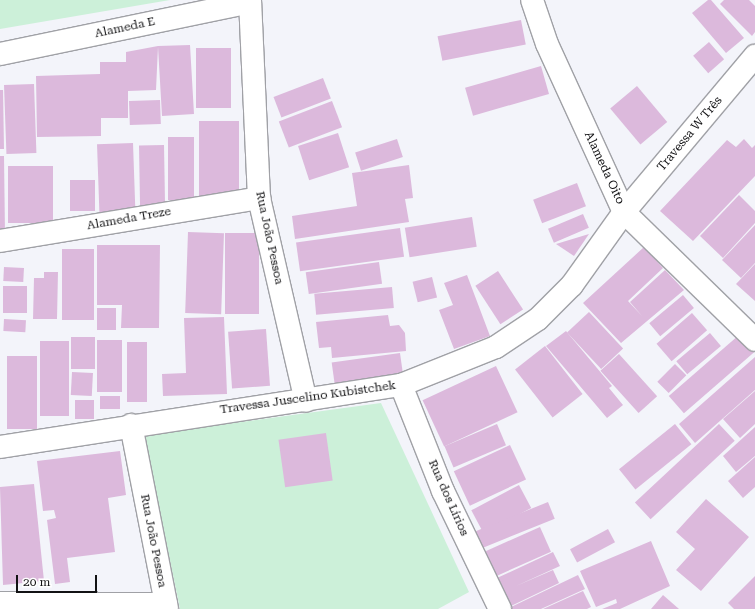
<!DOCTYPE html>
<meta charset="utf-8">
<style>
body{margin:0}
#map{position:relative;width:755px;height:609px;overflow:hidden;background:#f3f4fa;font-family:"Roboto Serif",serif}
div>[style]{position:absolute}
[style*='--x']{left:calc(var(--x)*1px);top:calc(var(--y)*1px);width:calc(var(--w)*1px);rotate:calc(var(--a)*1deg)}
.green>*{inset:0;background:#ccf0d9}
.building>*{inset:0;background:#dcb9dc;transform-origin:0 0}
.roads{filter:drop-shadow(1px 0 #a0a1a6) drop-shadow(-1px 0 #a0a1a6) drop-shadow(0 1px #a0a1a6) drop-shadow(0 -1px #a0a1a6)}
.minor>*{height:22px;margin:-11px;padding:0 11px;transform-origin:11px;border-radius:11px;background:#fff}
span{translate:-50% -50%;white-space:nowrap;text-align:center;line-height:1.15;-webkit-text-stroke:3px #fff;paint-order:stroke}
.street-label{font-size:12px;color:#121214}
.scale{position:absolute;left:16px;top:575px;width:81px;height:18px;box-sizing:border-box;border:2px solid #121214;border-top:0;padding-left:5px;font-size:12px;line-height:14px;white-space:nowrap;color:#121214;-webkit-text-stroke:3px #fff;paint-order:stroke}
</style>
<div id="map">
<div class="green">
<i style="clip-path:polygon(0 0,170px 0,0 29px)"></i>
<i style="clip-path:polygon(381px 403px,469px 592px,438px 609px,180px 609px,144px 435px)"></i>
</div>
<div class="building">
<i style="clip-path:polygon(708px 0,711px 0,744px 38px,726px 53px,692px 13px)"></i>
<i style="clip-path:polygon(724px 0,749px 0,755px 6px,755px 32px,752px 36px,720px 4px)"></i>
<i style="left:521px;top:20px;width:25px;height:85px;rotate:79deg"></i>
<i style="left:709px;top:42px;width:23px;height:21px;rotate:49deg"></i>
<i style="clip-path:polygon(190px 45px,194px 114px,162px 116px,158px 47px,156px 90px,128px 91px,128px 118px,101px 118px,101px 136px,37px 137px,36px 76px,100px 74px,100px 62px,126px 62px,126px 52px,158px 46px)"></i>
<i style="left:196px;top:48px;width:35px;height:60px"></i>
<i style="left:541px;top:66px;width:29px;height:79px;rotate:74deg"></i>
<i style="left:323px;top:78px;width:22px;height:53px;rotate:69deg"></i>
<i style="left:34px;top:84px;width:69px;height:30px;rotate:88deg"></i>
<i style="left:637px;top:86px;width:47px;height:35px;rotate:50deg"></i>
<i style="clip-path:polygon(0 90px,3px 90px,4px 149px,0 149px)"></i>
<i style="left:160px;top:100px;width:24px;height:31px;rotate:88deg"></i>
<i style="left:332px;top:101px;width:28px;height:57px;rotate:69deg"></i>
<i style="left:199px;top:121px;width:40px;height:76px"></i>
<i style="left:338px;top:133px;width:36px;height:42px;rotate:72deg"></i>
<i style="left:168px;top:137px;width:26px;height:63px"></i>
<i style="left:397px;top:139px;width:19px;height:44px;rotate:72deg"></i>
<i style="clip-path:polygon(744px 139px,752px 148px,755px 145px,755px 176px,693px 241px,660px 211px,727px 140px,736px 147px)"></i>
<i style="left:133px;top:143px;width:70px;height:36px;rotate:88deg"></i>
<i style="left:164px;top:145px;width:64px;height:25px;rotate:89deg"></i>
<i style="clip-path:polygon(0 156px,4px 156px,5px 235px,0 235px)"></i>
<i style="clip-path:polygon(409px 165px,413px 198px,405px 199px,409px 222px,295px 239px,292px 216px,357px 206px,352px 173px)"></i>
<i style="left:8px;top:166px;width:45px;height:57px"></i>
<i style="left:70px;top:180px;width:25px;height:31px"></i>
<i style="left:577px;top:183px;width:25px;height:47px;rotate:69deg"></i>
<i style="clip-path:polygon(739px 195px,755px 211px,755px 223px,723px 258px,700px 236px)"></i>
<i style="left:583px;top:214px;width:15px;height:38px;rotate:67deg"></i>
<i style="left:472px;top:217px;width:30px;height:68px;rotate:81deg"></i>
<i style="clip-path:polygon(755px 225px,755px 263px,741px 278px,722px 260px)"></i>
<i style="left:400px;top:228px;width:29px;height:105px;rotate:82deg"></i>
<i style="left:188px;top:232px;width:36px;height:81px;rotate:2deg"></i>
<i style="left:225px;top:233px;width:34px;height:81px"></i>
<i style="clip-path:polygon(589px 234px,574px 256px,556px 244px)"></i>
<i style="clip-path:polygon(97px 245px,160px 245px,159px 328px,121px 328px,122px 305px,97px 305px)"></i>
<i style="clip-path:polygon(644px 247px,663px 268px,628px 301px,642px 316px,630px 302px,665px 270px,684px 290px,621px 343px,583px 303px)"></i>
<i style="left:62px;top:249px;width:32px;height:71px"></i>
<i style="left:379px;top:262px;width:22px;height:74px;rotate:82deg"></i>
<i style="clip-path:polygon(755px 264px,755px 301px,736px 284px)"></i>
<i style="left:4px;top:267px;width:20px;height:14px;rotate:3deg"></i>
<i style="left:498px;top:271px;width:46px;height:27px;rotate:57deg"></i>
<i style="clip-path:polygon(44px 272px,58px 272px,57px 319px,33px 319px,34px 278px,44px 278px)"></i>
<i style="clip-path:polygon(467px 275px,490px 336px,454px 349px,439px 310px,453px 305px,444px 283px)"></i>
<i style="left:432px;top:277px;width:21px;height:20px;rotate:76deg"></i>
<i style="left:3px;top:286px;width:24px;height:27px"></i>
<i style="left:392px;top:287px;width:21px;height:78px;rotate:85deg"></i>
<i style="left:683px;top:295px;width:17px;height:44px;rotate:50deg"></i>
<i style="left:97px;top:308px;width:19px;height:22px"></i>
<i style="left:589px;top:312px;width:50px;height:30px;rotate:47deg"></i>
<i style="left:692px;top:313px;width:23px;height:47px;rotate:49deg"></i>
<i style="clip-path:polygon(388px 315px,390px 326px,399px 325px,405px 333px,406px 351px,332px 358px,331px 347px,319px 348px,316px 322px)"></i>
<i style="clip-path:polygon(224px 317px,227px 394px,163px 396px,162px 374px,186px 373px,184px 318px)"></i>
<i style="left:4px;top:319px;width:22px;height:12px;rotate:3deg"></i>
<i style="left:266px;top:329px;width:57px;height:38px;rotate:86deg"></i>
<i style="clip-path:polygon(566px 331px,612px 386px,609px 388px,623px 405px,607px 418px,546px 346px)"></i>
<i style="left:710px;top:333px;width:17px;height:44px;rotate:50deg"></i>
<i style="left:739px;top:335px;width:23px;height:93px;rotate:49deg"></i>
<i style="left:71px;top:337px;width:24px;height:32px"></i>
<i style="left:97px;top:340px;width:25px;height:52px"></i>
<i style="left:40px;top:341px;width:29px;height:75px"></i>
<i style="left:127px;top:342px;width:20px;height:60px"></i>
<i style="left:545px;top:346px;width:61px;height:38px;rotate:52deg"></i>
<i style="left:400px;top:353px;width:22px;height:69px;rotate:82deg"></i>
<i style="left:619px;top:354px;width:57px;height:25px;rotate:48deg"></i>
<i style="left:7px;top:356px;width:30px;height:73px"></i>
<i style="clip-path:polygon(755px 357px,755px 390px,695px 443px,679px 424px)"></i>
<i style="left:675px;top:364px;width:16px;height:25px;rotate:45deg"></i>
<i style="left:496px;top:366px;width:51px;height:81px;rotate:65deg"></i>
<i style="left:72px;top:372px;width:21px;height:23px;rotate:3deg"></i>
<i style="clip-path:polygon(755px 391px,755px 424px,740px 438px,723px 419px)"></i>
<i style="left:100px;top:396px;width:20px;height:13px"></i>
<i style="left:75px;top:400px;width:19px;height:19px"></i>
<i style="left:497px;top:424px;width:23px;height:57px;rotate:67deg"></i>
<i style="left:675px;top:424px;width:26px;height:72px;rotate:51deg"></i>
<i style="left:719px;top:424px;width:23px;height:115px;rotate:47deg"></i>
<i style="clip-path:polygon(755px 427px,755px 456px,736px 472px,723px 456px)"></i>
<i style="left:326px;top:433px;width:48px;height:48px;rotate:82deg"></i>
<i style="left:510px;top:445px;width:38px;height:62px;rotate:65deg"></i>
<i style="clip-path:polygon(120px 451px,126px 495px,108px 498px,115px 552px,67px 558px,70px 582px,55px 584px,47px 520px,56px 518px,54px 510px,43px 511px,37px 461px)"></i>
<i style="clip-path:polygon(755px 457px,755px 487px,743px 498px,728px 481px)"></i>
<i style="clip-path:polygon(34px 484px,44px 581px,3px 585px,0 487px)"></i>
<i style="left:519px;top:485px;width:26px;height:54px;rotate:62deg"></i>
<i style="clip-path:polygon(706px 499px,749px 537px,701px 591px,676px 570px,695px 549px,676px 532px)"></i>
<i style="left:548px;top:502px;width:18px;height:78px;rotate:68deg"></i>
<i style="left:540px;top:527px;width:27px;height:62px;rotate:66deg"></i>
<i style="left:608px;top:529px;width:15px;height:43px;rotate:62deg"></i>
<i style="clip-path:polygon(651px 541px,670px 586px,620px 609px,602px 609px,617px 603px,616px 599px,596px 607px,580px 571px)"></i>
<i style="clip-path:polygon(553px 552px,560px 566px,516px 586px,553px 570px,559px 583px,511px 606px,497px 578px)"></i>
<i style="clip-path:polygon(578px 575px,585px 589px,541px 609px,512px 609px,511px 607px)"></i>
<i style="clip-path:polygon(755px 576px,755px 609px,734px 609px,728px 603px)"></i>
<i style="clip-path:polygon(583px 591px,591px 607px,587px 609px,543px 609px)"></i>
<i style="clip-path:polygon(663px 595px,679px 609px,651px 609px)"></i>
</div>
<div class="roads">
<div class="minor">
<i style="--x:250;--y:0;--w:198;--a:87.4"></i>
<i style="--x:259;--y:198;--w:208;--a:77"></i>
<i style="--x:532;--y:0;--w:46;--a:71.2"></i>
<i style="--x:547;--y:44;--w:185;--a:65.4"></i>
<i style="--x:624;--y:212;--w:183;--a:44.3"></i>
<i style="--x:0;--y:54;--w:255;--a:-11.7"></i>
<i style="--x:0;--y:241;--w:263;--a:-9.4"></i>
<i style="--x:401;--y:385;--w:114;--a:68.4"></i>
<i style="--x:443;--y:491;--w:131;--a:64.2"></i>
<i style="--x:131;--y:425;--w:187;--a:78.9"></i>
<i style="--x:0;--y:447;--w:406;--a:-8.8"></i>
<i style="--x:401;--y:385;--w:102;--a:-21.8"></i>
<i style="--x:496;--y:347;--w:50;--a:-33.7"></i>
<i style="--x:538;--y:319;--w:48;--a:-45"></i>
<i style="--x:572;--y:285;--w:90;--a:-54.5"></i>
<i style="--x:624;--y:212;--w:204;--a:-50"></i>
<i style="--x:0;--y:603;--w:166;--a:0.3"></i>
</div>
</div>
<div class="street-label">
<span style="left:125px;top:28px;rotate:-12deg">Alameda E</span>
<span style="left:690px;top:134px;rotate:-50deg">Travessa W Três</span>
<span style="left:604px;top:168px;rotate:65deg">Alameda Oito</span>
<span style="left:129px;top:219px;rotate:-10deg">Alameda Treze</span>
<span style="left:269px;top:238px;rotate:78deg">Rua João Pessoa</span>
<span style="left:308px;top:398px;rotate:-8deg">Travessa Juscelino Kubistchek</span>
<span style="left:448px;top:498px;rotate:66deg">Rua dos Lírios</span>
<span style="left:153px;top:541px;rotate:79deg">Rua João Pessoa</span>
</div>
<div class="scale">20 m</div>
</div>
